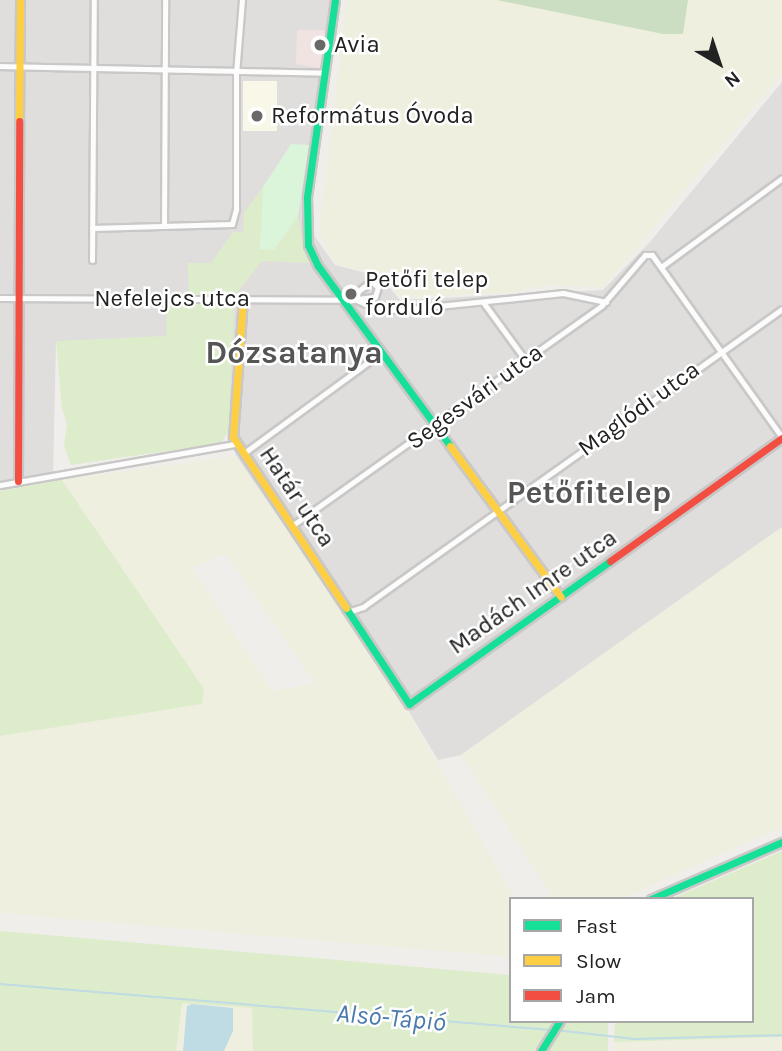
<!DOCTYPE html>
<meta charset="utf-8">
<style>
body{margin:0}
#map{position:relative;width:782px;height:1051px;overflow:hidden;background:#f0eeeb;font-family:Karla,sans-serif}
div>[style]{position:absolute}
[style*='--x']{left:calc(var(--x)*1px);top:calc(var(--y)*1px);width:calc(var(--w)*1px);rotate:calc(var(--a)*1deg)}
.residential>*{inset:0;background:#dfdedc}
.commercial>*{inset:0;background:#f1e3e1}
.education>*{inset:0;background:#f8f7e8;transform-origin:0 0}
.farmland>*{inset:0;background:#efefdf}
.grass>*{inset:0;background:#ddeccb}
.forest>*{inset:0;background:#cbdec1}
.park>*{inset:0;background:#daf5da}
.water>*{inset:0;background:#bfdbe3}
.stream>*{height:2px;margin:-1px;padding:0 1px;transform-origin:1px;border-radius:1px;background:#bfdbe3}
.roads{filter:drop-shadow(2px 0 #c9c8c7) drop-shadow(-2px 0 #c9c8c7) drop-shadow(0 2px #c9c8c7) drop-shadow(0 -2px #c9c8c7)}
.street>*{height:5px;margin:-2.5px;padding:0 2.5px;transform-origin:2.5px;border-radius:2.5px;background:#fdfcfc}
.fast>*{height:7px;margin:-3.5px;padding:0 3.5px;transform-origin:3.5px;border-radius:3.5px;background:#16e098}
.slow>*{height:7px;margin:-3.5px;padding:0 3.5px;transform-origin:3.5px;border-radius:3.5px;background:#ffcf43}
.jam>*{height:7px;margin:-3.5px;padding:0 3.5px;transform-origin:3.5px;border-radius:3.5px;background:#f24e42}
.dots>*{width:19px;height:19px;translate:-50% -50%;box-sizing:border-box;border:4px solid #fff;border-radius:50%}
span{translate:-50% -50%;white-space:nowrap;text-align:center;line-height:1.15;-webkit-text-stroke:5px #fff;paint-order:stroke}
.poi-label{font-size:24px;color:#222}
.left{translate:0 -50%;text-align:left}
.street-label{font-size:24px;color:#222}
.water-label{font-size:26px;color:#4a7aab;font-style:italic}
.district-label{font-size:32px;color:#555;font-weight:700}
.legend{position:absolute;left:509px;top:897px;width:245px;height:126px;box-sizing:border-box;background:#fff;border:2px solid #a7a7a7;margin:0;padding:9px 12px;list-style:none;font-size:21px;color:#222}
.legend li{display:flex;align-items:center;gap:14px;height:35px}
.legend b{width:35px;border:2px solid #a7a7a7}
.north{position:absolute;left:684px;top:28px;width:70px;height:70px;-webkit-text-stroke:5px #fff;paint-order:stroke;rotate:141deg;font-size:19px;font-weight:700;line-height:28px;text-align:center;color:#222}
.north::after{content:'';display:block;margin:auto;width:24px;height:32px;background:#222;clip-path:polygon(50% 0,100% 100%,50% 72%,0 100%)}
</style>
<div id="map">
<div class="residential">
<i style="clip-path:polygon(0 0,340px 0,311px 213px,315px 237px,335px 265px,381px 277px,400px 300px,603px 290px,649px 243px,782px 82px,782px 527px,461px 755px,438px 760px,385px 672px,236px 456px,228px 432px,231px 333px,56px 342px,53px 476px,0 488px)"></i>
</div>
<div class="commercial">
<i style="clip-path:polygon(297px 30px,327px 30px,322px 69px,296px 64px)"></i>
</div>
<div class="education">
<i style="left:243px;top:81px;width:34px;height:50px"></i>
</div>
<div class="farmland">
<i style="clip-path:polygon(347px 0,782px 0,782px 74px,603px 288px,549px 285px,516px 292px,401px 298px,381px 275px,336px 264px,319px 231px)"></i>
<i style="clip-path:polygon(evenodd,236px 456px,385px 672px,515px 899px,511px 899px,511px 957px,0 913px,0 736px,201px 704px,204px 689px,62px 480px,236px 456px,225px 553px,315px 683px,314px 684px,272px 691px,192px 568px,225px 553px)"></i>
<i style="clip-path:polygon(782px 527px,782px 827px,621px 899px,554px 899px,461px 755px)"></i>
<i style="clip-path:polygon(182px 1003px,253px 1008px,253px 1051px,176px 1051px)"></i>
<i style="clip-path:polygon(697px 1037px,782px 1037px,782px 1051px,615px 1051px,614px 1042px)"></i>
</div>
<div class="grass">
<i style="clip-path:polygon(263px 187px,261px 249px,274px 250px,298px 216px,304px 245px,313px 263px,262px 261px,235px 295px,228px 432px,221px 443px,71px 465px,64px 446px,67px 424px,62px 409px,56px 341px,166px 336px,167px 302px,189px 301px,188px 263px,211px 263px,233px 232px,243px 232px,244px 213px)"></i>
<i style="clip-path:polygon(62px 480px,204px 689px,202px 704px,0 736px,0 491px)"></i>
<i style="clip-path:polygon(782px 851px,782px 1037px,614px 1042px,615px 1021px,752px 1021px,752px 899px,671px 899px)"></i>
<i style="clip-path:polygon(0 931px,511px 975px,511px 1021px,554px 1021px,534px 1051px,253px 1051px,252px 1008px,182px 1003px,176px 1051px,0 1051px)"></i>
<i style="clip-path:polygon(565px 1021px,608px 1021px,608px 1051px,547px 1051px)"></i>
</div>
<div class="forest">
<i style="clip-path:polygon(497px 0,688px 0,683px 34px,663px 34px)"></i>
</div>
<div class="park">
<i style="clip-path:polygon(291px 144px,309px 145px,298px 216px,274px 250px,260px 249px,263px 187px)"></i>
</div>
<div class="water">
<i style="clip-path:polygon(192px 1004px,233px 1008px,233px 1031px,224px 1051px,183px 1051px,187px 1006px)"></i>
</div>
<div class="stream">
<i style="--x:0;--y:984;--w:553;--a:4.77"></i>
<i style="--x:556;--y:1030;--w:79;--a:6.6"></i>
<i style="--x:634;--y:1039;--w:148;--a:-1.5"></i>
</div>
<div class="roads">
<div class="street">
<i style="--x:0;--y:66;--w:325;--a:1.2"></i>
<i style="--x:164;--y:225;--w:225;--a:-89.7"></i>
<i style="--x:92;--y:228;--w:140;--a:-1.6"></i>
<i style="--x:232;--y:224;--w:16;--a:-75"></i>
<i style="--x:236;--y:209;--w:135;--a:-90"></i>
<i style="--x:236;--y:74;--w:74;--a:-85.4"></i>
<i style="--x:92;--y:260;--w:260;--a:-89.6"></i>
<i style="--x:661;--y:267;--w:150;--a:-36.3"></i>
<i style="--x:371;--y:281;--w:9;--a:41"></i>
<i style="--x:378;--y:287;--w:10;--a:107"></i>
<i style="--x:375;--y:297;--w:28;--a:174"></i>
<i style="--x:347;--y:300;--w:31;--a:-38"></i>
<i style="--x:0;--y:298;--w:344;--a:0.3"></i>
<i style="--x:354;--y:299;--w:25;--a:23"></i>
<i style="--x:377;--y:309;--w:22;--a:3"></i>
<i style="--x:399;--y:310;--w:165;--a:-5.9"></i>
<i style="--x:563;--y:293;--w:44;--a:11.8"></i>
<i style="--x:483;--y:302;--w:73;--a:53.9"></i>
<i style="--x:244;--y:453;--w:171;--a:-36.2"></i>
<i style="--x:0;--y:485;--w:240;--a:-9.9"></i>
<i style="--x:293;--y:525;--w:379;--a:-35.4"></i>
<i style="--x:602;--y:305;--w:66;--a:-49.3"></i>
<i style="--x:645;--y:255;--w:7;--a:0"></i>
<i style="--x:652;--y:255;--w:224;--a:54.5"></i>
<i style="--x:351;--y:611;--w:13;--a:-18"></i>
<i style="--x:363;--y:607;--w:514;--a:-35.42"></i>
</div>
<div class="fast">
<i style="--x:335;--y:0;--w:199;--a:98.1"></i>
<i style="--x:307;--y:197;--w:48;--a:88.8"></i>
<i style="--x:308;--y:245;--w:23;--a:65"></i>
<i style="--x:318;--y:266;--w:223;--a:53.7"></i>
<i style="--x:346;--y:608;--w:115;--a:56.7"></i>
<i style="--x:409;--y:704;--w:247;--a:-35.4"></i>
<i style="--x:651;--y:899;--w:143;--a:-23.5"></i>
<i style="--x:541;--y:1051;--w:36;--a:-58"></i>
</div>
<div class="slow">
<i style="--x:19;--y:121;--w:121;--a:-89.5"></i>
<i style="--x:243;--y:299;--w:138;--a:94.1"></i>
<i style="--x:233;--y:437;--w:205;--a:56.5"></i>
<i style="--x:450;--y:446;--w:187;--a:53.7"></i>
</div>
<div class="jam">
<i style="--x:18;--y:481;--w:360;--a:-89.8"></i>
<i style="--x:610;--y:561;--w:211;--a:-35.6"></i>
</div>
</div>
<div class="dots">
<i style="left:320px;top:45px;background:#6a6968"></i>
<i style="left:257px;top:116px;background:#6a6968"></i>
<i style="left:351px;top:294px;background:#6a6968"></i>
</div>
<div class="poi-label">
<span class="left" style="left:334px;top:45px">Avia</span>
<span class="left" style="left:271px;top:116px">Református Óvoda</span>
<span class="left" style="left:365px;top:294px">Petőfi telep<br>forduló</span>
</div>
<div class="street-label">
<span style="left:172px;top:299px">Nefelejcs utca</span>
<span style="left:475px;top:397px;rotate:-36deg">Segesvári utca</span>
<span style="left:639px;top:409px;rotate:-36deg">Maglódi utca</span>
<span style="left:297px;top:497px;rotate:56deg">Határ utca</span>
<span style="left:533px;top:592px;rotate:-35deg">Madách Imre utca</span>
</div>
<div class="water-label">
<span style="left:391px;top:1018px;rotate:5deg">Alsó-Tápió</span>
</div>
<div class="district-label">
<span style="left:294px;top:353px">Dózsatanya</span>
<span style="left:589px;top:493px">Petőfitelep</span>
</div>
<ul class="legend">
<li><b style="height:9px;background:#16e098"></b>Fast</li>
<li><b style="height:9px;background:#ffcf43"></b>Slow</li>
<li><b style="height:9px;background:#f24e42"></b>Jam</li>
</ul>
<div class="north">N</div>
</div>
